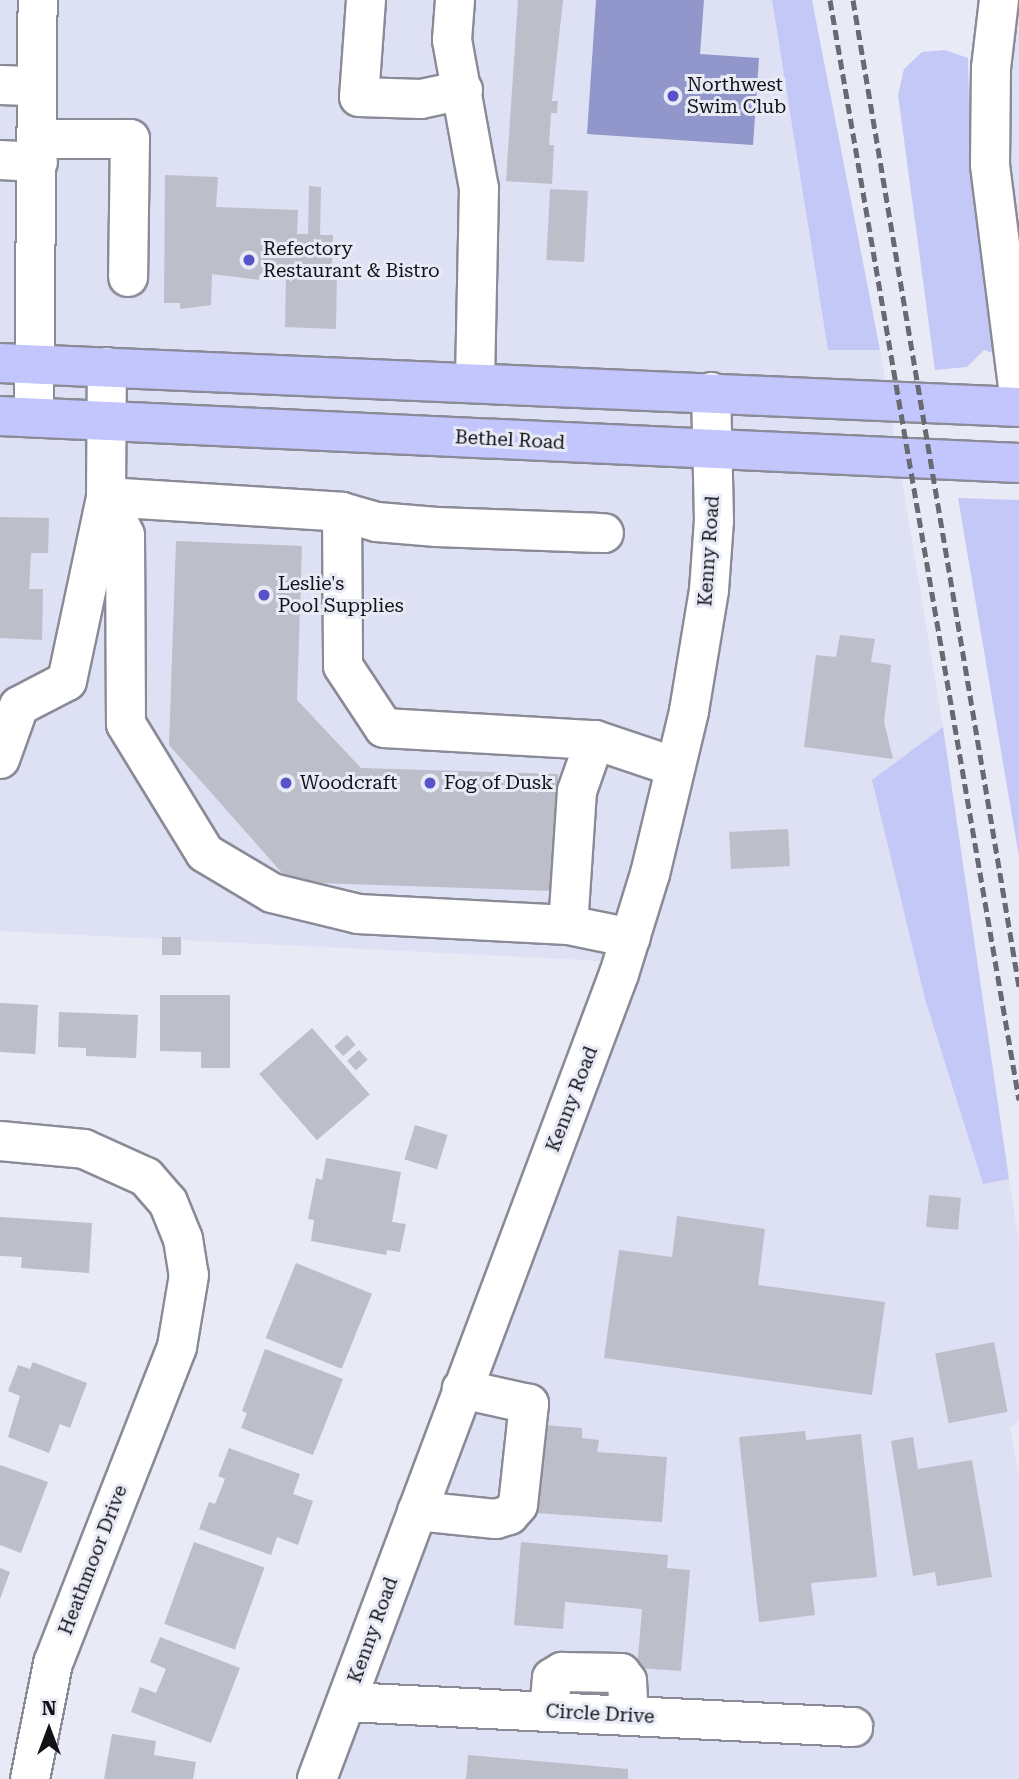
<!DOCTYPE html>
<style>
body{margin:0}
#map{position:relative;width:1019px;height:1779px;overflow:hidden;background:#e8eaf6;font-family:"Roboto Serif",serif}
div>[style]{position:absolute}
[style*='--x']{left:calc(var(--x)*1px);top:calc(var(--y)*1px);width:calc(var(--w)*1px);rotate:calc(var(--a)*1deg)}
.built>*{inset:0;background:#dee0f4}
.green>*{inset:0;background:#c3c8f7}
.water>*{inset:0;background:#9196cb}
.building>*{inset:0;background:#bcbeca;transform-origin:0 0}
.roads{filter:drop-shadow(2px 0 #8a8b96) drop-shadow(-2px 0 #8a8b96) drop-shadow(0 2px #8a8b96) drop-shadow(0 -2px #8a8b96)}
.minor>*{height:38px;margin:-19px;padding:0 19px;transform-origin:19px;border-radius:19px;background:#fff}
.major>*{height:38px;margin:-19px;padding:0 19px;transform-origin:19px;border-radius:19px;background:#c3c6fd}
.rail>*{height:5px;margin-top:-2.5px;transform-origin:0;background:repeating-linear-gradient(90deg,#686971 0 10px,transparent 0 15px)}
.dots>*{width:19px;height:19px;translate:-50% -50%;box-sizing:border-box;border:4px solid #e8eaf6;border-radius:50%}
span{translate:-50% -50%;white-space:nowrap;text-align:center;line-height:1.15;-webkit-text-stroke:6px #e8eaf6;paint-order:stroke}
.poi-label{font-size:19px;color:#121217}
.left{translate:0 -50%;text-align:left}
.street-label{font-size:19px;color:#121217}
.north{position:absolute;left:14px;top:1695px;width:70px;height:70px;-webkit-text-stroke:5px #e8eaf6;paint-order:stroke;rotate:0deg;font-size:19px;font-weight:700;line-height:28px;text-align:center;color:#121217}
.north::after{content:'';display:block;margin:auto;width:24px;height:32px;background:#121217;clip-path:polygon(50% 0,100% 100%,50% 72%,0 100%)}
</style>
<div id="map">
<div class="built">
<i style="clip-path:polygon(0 0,772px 0,828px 350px,880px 350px,943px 727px,872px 780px,925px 999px,983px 1183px,1009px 1179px,1019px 1244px,1019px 1421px,1010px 1427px,1019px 1477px,1019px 1779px,319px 1779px,625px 962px,0 931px)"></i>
<i style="clip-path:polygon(999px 0,1019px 0,1019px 395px)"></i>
</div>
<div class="green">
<i style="clip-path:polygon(772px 0,812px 0,880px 350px,828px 350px)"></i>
<i style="clip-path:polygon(945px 50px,968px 58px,970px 160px,996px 340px,993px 353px,984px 350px,967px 367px,935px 370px,898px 95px,904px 69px,922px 52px)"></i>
<i style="clip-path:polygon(958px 498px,1019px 500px,1019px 857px)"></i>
<i style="clip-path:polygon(943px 727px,1009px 1179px,983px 1184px,925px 999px,872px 780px)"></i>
</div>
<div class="water">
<i style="clip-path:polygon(596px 0,704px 0,700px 54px,759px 58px,753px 145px,587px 134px)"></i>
</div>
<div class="building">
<i style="clip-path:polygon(518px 0,563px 0,552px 101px,558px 101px,557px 113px,551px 113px,549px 145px,554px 145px,552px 184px,506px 181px)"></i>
<i style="clip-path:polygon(165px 175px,218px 177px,216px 207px,298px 210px,297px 234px,308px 234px,309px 186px,321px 187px,320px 235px,333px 235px,332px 270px,337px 270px,336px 329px,285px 327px,286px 276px,259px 275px,259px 280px,212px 274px,211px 305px,180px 309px,180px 303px,164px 303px)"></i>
<i style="left:550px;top:189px;width:38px;height:71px;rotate:3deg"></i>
<i style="clip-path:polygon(0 517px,49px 518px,48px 553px,31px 553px,29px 589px,43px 589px,42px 640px,0 638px)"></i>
<i style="clip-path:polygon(176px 541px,302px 546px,297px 700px,361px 768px,558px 774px,554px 891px,290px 882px,169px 745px)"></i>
<i style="clip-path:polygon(840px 635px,875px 639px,871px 662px,891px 665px,884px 722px,893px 759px,804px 747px,816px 655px,836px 657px)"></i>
<i style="left:788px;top:829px;width:37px;height:59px;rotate:87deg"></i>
<i style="left:162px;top:937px;width:19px;height:18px"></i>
<i style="clip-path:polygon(160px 995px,230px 995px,230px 1068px,201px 1068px,201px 1052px,160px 1051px)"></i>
<i style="left:0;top:1003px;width:38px;height:49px;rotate:3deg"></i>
<i style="clip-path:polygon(59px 1012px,138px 1015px,136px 1058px,86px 1056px,86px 1048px,58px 1047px)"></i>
<i style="left:312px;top:1028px;width:88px;height:70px;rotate:49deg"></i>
<i style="left:347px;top:1035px;width:13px;height:17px;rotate:48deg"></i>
<i style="left:359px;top:1050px;width:13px;height:16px;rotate:48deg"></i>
<i style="left:415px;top:1125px;width:34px;height:36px;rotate:17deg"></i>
<i style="clip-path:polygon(326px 1158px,401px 1172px,392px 1222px,406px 1224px,400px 1252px,387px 1250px,386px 1255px,311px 1241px,314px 1220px,308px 1219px,316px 1178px,322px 1180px)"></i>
<i style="left:929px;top:1195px;width:32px;height:32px;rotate:5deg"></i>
<i style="clip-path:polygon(677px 1216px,765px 1229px,758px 1285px,885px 1302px,872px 1395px,604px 1358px,619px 1250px,672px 1257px)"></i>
<i style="clip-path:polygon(0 1217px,92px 1223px,89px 1273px,21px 1268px,22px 1257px,0 1256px)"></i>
<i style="left:296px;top:1263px;width:82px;height:81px;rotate:22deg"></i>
<i style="left:994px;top:1342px;width:71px;height:60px;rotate:79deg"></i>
<i style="clip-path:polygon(265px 1349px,343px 1379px,313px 1455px,241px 1428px,247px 1413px,242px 1411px)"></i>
<i style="clip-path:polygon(33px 1362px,87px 1383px,70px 1428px,60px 1424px,49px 1453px,8px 1437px,20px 1396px,8px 1391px,18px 1365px,30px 1369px)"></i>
<i style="clip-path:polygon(544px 1425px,582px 1428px,582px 1438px,599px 1440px,597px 1452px,667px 1457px,662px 1522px,537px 1513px)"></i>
<i style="clip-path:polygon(805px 1431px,806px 1440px,861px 1434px,877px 1577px,811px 1583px,815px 1615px,759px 1622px,739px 1437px)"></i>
<i style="clip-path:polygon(913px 1437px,918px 1469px,972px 1460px,992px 1577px,937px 1586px,935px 1572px,913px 1576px,891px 1441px)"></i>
<i style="clip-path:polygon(229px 1448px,300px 1474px,293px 1494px,313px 1501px,298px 1545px,277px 1537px,271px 1555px,199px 1529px,209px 1502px,215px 1504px,225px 1479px,218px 1476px)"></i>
<i style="clip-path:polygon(0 1465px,48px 1482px,21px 1553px,0 1545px)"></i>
<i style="left:194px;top:1542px;width:75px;height:87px;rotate:20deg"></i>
<i style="clip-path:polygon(521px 1542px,668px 1555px,667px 1568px,690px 1570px,681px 1671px,637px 1668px,642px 1609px,565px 1602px,563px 1629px,514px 1625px)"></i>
<i style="clip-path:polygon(0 1568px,10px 1572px,0 1599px)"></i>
<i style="clip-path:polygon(160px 1637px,240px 1668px,211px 1743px,131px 1712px,140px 1687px,156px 1693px,166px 1669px,150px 1662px)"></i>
<i style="clip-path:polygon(112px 1734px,156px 1741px,154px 1755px,196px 1762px,193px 1779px,104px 1779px)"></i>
<i style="clip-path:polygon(468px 1755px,628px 1769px,628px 1779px,466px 1779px)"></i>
</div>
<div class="roads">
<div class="minor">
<i style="--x:366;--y:0;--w:97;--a:94.1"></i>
<i style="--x:359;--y:97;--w:62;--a:1.8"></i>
<i style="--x:421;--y:99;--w:43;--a:-12.1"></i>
<i style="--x:455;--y:0;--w:40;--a:94.3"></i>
<i style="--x:452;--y:40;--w:151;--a:79.7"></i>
<i style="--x:479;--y:189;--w:194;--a:91.2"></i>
<i style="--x:999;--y:0;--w:68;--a:96.7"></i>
<i style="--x:991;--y:68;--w:97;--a:90.6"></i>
<i style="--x:990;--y:165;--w:230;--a:82.8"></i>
<i style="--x:0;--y:85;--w:37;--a:2"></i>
<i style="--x:37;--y:139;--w:93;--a:0"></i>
<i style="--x:130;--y:139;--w:138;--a:90.8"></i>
<i style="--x:0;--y:160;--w:38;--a:3"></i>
<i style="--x:34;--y:417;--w:417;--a:-89.5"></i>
<i style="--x:106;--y:497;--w:42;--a:63.4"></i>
<i style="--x:125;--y:535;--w:189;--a:89.7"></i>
<i style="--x:126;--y:724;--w:151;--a:58.5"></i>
<i style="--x:205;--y:853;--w:78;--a:30.8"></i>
<i style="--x:272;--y:893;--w:89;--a:13.7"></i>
<i style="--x:358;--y:914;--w:210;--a:3"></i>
<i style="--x:106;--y:497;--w:236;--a:3.6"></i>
<i style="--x:342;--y:512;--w:36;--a:16"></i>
<i style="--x:377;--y:522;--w:60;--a:4.8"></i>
<i style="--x:437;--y:527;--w:167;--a:2.1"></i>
<i style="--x:342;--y:512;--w:154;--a:89.6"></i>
<i style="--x:343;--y:666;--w:74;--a:56.5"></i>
<i style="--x:384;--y:728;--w:211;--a:3.3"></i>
<i style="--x:595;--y:740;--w:84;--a:18.6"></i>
<i style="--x:595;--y:740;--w:54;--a:109.4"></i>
<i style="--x:577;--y:791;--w:134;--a:93.8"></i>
<i style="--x:568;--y:925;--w:64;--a:11.7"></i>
<i style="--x:0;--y:759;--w:56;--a:-70.3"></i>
<i style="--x:19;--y:706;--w:54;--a:-27.5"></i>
<i style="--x:67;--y:681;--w:188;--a:-78"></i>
<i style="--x:106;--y:497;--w:130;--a:-89.6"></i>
<i style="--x:0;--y:1141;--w:84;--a:5.4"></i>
<i style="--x:84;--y:1149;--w:68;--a:24.3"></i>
<i style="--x:146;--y:1177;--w:33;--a:49"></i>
<i style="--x:168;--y:1202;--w:40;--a:68"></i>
<i style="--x:183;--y:1239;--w:36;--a:81"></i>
<i style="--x:189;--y:1275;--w:73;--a:99.5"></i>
<i style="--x:177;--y:1347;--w:339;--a:111.4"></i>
<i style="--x:53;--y:1663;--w:118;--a:101.2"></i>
<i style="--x:417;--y:1511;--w:79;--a:5.8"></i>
<i style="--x:496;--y:1519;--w:14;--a:-17"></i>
<i style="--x:509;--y:1515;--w:13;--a:-48"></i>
<i style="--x:518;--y:1505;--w:102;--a:-83.8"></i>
<i style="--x:529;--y:1404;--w:69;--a:-167.4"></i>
<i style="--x:347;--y:1702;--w:507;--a:2.83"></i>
<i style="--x:549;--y:1712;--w:34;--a:-85"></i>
<i style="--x:552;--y:1678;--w:12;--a:-31"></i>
<i style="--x:562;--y:1672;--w:59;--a:1"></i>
<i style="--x:621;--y:1673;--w:10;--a:53"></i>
<i style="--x:627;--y:1681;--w:34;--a:87"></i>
<i style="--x:317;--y:1779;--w:860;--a:-69.44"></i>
<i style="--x:619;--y:974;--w:105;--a:-72.8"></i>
<i style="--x:650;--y:874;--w:168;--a:-76.5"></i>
<i style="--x:689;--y:711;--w:123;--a:-80.6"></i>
<i style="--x:709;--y:590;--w:69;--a:-85.9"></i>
<i style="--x:714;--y:521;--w:129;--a:-91.3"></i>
</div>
<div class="major">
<i style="--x:0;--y:363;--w:1020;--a:2.47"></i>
<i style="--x:0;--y:416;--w:1020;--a:2.64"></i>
</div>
</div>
<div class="rail">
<i style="--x:830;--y:0;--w:1116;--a:80.25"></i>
<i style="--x:853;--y:0;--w:1001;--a:80.45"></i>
</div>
<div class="dots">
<i style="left:673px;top:96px;background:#5852c9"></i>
<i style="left:249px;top:260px;background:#5852c9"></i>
<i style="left:264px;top:595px;background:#5852c9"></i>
<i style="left:286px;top:783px;background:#5852c9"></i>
<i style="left:430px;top:783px;background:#5852c9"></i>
</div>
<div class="poi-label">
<span class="left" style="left:687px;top:96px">Northwest<br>Swim Club</span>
<span class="left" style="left:263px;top:260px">Refectory<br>Restaurant &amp; Bistro</span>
<span class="left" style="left:278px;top:595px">Leslie's<br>Pool Supplies</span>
<span class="left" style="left:300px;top:783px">Woodcraft</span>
<span class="left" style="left:444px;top:783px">Fog of Dusk</span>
</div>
<div class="street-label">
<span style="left:510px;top:440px;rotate:3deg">Bethel Road</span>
<span style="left:709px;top:551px;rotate:-86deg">Kenny Road</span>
<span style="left:572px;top:1099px;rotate:-69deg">Kenny Road</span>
<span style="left:93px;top:1560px;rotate:-69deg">Heathmoor Drive</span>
<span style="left:373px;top:1630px;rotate:-70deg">Kenny Road</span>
<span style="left:600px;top:1714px;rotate:3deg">Circle Drive</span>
</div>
<div class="north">N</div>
</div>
